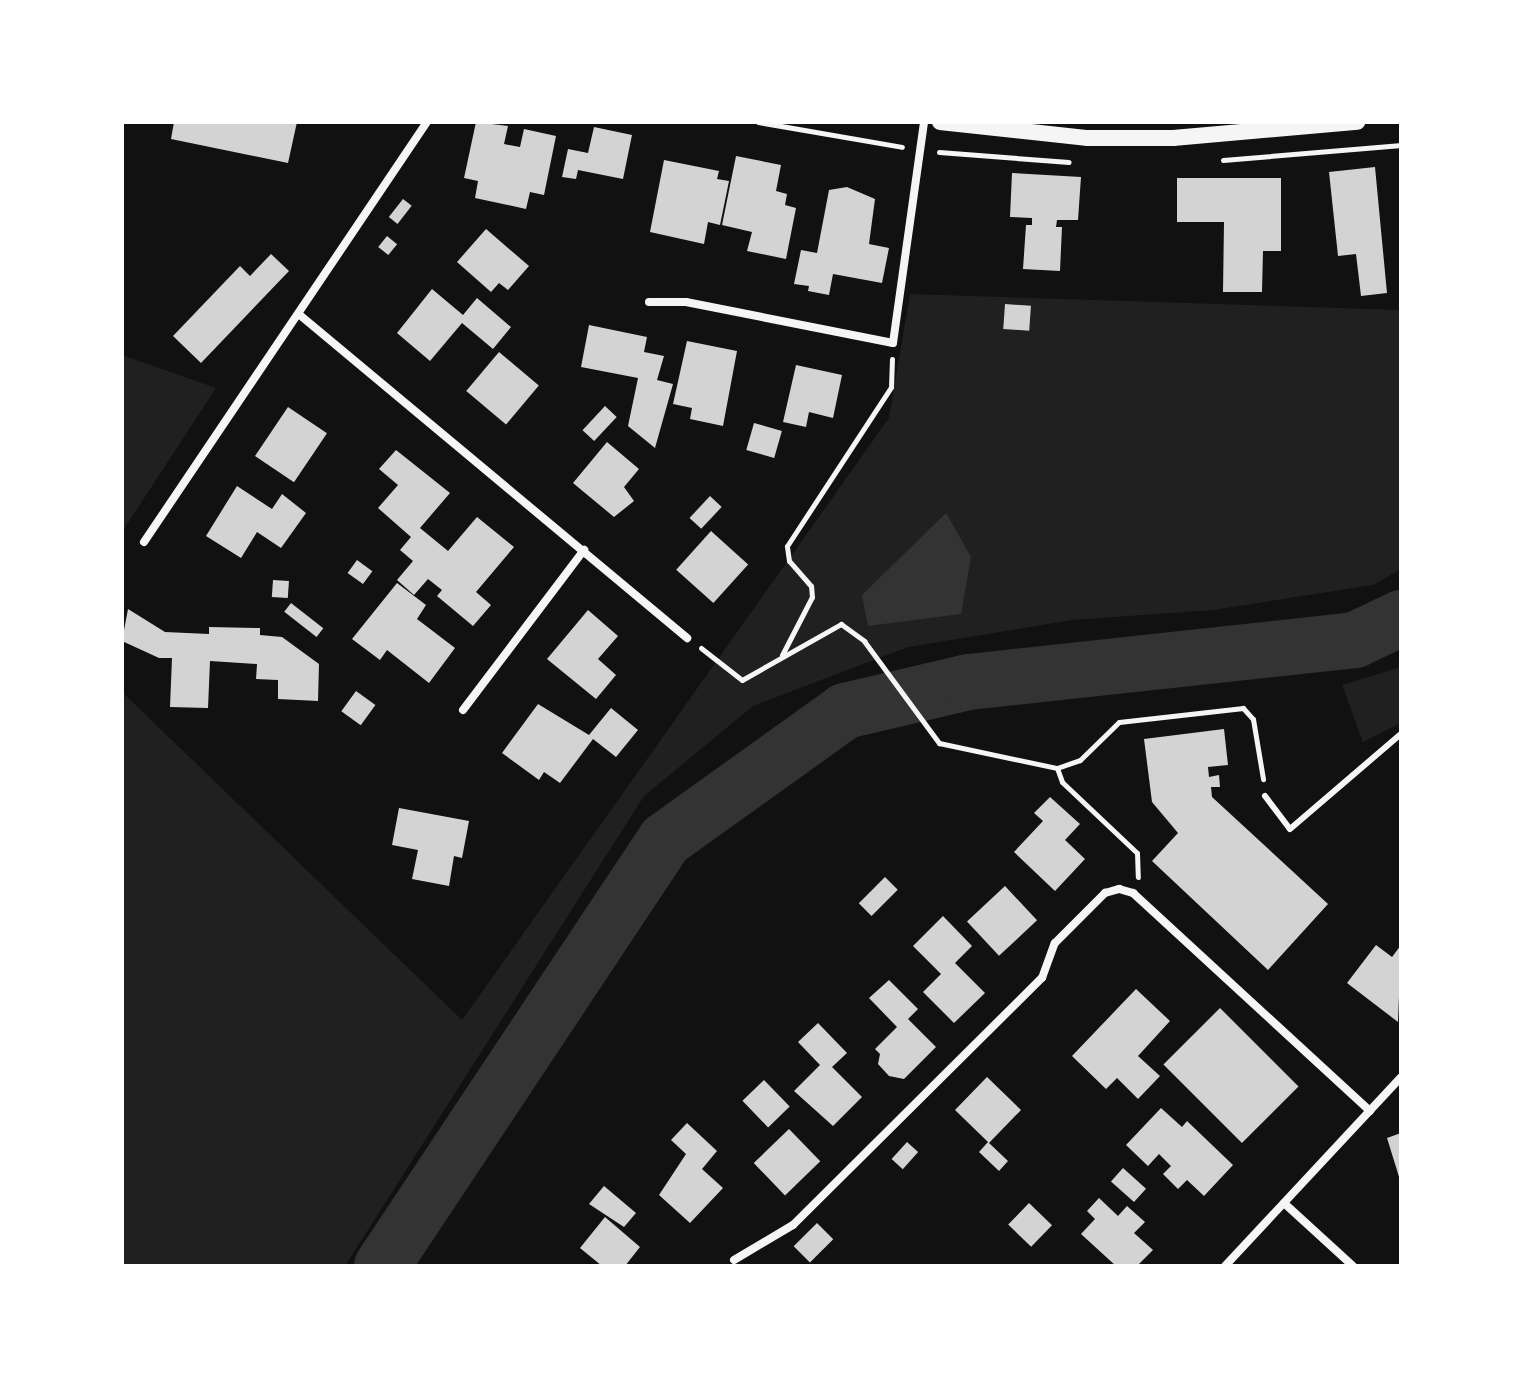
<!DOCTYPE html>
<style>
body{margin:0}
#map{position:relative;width:1523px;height:1388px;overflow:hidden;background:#111;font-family:Raleway,sans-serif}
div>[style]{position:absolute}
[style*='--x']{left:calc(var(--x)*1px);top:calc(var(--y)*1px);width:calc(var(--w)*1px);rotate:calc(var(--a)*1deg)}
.green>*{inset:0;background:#202020}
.water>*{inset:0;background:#333}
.river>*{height:56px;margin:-28px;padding:0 28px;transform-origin:28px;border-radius:28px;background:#333}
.building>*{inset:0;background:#d3d3d3;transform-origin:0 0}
.path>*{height:5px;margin:-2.5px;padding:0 2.5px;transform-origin:2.5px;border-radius:2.5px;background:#f5f5f5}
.service>*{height:6px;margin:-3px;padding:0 3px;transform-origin:3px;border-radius:3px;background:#f5f5f5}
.minor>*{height:8px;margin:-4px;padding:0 4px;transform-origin:4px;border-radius:4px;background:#f5f5f5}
.secondary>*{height:16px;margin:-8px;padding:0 8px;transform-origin:8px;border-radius:8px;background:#f5f5f5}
span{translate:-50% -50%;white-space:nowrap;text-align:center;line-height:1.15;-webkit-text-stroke:6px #fff;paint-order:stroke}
.frame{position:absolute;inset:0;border:124px solid #fff;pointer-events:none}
</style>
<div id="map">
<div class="green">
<i style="clip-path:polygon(910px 294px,1401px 310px,1401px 569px,1373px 585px,1213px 610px,1072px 620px,908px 647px,753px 706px,644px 796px,345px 1266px,122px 1266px,122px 692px,462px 1020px,889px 418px)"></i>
<i style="clip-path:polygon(122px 355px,216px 388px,122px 532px)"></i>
<i style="clip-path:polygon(1401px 667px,1401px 723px,1363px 742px,1342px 685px)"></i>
</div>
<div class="water">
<i style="clip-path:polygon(946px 513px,971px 557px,961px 614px,868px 626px,862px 595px)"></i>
</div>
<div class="river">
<i style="--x:382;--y:1266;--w:511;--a:-56.4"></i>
<i style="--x:665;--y:840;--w:221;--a:-35.6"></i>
<i style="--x:845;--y:711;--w:127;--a:-13.2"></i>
<i style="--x:969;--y:682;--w:388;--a:-6.2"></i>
<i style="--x:1355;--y:640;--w:51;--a:-25.6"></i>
</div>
<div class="building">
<i style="clip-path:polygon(174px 122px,297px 122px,288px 163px,171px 139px)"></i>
<i style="clip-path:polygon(476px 122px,508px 126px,504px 144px,520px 147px,524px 129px,556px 136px,544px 195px,530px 192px,526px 209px,475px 198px,478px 181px,464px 178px)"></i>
<i style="clip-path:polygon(594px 127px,632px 135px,623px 179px,578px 170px,576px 179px,562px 177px,568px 149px,588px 153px)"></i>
<i style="clip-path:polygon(736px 156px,781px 165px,776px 191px,787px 194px,785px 205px,796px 208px,786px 259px,747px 251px,752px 232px,722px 225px)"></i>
<i style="clip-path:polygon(664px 160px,719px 171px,717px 179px,729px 181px,720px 225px,708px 222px,704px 244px,650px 232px)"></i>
<i style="clip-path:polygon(1375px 167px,1387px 293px,1361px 296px,1356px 254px,1338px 256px,1329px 172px)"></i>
<i style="clip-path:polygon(1012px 173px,1081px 177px,1078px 220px,1057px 220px,1056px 227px,1062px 227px,1060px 271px,1023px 269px,1026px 225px,1032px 225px,1032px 218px,1010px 217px)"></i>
<i style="clip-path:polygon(1177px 178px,1281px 178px,1281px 251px,1263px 251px,1262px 292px,1223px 292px,1224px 222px,1177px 222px)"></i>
<i style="clip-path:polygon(847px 187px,875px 199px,869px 244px,889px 248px,882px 283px,833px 274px,829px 295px,808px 291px,809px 286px,794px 284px,801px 250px,817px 253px,829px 190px)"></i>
<i style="left:403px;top:199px;width:11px;height:23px;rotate:38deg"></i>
<i style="clip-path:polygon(486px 229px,529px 266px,508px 290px,499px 283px,491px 292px,457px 262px)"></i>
<i style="left:387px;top:236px;width:13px;height:14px;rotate:39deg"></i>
<i style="clip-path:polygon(271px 254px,289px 271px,201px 363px,173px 336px,240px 266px,250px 276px)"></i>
<i style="clip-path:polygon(432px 289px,463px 315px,477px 298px,511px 327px,493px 349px,462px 323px,430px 361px,397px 333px)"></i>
<i style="left:1005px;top:304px;width:26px;height:25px;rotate:4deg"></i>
<i style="clip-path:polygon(589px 325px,647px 337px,644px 352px,664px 356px,657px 380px,673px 384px,655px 448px,628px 426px,638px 378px,581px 367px)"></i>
<i style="clip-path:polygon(687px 341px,737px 351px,723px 426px,690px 419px,692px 408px,673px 404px)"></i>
<i style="left:499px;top:352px;width:52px;height:51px;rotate:40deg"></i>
<i style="clip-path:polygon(796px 365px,842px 375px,833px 418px,809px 412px,806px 427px,783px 422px)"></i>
<i style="left:605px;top:406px;width:16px;height:33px;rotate:43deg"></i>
<i style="left:288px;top:407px;width:47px;height:59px;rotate:34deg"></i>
<i style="left:754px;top:423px;width:29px;height:28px;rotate:16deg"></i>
<i style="clip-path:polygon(607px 442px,639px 469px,624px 487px,634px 501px,614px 517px,573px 483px)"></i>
<i style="clip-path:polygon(396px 450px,450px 493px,420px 528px,448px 551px,477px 517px,514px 547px,476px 592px,491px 605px,473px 626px,437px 596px,442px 590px,428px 579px,414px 595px,397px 580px,413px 561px,400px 550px,411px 537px,378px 508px,398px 485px,379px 469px)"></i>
<i style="clip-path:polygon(237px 486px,272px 509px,282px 494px,306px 513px,281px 548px,257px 532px,241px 558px,206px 536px)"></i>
<i style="left:710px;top:496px;width:16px;height:30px;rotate:43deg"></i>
<i style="left:711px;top:531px;width:50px;height:52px;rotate:42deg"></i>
<i style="left:357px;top:560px;width:19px;height:16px;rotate:36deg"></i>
<i style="left:273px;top:580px;width:16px;height:17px;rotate:4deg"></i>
<i style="clip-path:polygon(397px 583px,426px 605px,417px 619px,455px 648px,429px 683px,387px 650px,380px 660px,352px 639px)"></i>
<i style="left:291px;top:603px;width:41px;height:11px;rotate:38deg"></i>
<i style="clip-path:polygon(128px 609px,165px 632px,209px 634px,209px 627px,260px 628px,260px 635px,282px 637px,319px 664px,318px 701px,278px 699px,278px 680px,256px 679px,257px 664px,210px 661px,208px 708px,170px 707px,172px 658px,159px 658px,122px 641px)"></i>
<i style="clip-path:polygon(588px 610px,618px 636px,598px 659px,616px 675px,596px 699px,547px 659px)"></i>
<i style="left:356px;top:691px;width:24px;height:25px;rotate:36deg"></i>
<i style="clip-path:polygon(538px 704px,589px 735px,611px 708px,638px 730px,616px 757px,593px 739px,560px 783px,544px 772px,539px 780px,502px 753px)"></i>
<i style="clip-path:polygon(1224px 729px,1228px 765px,1208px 767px,1209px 777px,1219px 775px,1220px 787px,1211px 787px,1212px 797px,1328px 904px,1268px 970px,1152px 861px,1178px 833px,1152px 802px,1144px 739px)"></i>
<i style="clip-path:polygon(1050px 797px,1080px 824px,1065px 840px,1085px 859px,1055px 891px,1014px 852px,1043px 821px,1034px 813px)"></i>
<i style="clip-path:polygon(399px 808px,469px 821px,462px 858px,454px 856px,449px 886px,412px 879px,418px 850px,392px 845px)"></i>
<i style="left:885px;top:877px;width:18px;height:37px;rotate:45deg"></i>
<i style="left:1005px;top:886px;width:47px;height:52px;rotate:47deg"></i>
<i style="clip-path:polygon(943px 916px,972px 946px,955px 963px,985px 993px,954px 1023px,923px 992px,941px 974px,913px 946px)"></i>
<i style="clip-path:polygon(1376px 945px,1392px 957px,1401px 945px,1398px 1022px,1347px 983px)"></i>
<i style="clip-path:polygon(889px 980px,918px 1009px,908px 1019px,936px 1047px,904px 1079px,889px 1076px,878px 1064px,880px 1054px,875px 1049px,897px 1027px,869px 998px)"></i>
<i style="clip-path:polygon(1136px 989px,1170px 1021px,1138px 1056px,1160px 1076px,1138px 1099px,1117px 1078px,1106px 1089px,1072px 1056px)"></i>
<i style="left:1220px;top:1008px;width:111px;height:80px;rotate:45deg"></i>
<i style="clip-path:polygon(818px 1023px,847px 1053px,832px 1067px,862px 1097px,833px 1126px,794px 1091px,820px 1065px,798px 1042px)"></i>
<i style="clip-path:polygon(987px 1077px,1021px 1110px,989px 1143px,1008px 1161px,999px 1171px,979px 1152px,988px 1142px,955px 1110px)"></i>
<i style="left:764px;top:1080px;width:37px;height:30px;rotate:46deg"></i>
<i style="clip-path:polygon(1161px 1108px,1182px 1127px,1187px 1121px,1233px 1165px,1204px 1196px,1187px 1180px,1178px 1189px,1163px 1174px,1171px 1166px,1159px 1154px,1148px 1166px,1126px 1145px)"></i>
<i style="clip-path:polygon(687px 1123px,717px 1151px,702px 1169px,723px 1188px,690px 1223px,659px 1195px,686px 1154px,671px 1140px)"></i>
<i style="left:789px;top:1129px;width:45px;height:49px;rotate:46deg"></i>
<i style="clip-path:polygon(1401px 1133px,1401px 1180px,1400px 1180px,1387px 1138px)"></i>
<i style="left:907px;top:1142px;width:15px;height:23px;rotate:42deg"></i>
<i style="left:1123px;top:1168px;width:31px;height:18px;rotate:42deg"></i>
<i style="clip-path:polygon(604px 1186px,636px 1213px,624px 1227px,589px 1204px)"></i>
<i style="clip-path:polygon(1099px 1198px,1118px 1216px,1127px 1206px,1145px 1222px,1134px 1233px,1153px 1250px,1137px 1266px,1116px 1266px,1081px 1234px,1095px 1219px,1087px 1211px)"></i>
<i style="left:1029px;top:1203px;width:32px;height:30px;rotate:44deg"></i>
<i style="clip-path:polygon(605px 1217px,640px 1247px,625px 1266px,602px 1266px,580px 1248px)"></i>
<i style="left:817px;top:1223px;width:23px;height:33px;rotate:45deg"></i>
</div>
<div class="path">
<i style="--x:758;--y:122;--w:146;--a:9.8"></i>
<i style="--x:939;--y:152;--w:130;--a:4.4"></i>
<i style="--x:1223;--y:160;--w:179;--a:-4.8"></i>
<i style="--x:701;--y:648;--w:52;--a:38"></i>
<i style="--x:742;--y:680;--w:114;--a:-29.5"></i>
<i style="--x:841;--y:624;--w:29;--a:36"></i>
<i style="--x:864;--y:641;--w:127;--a:53.7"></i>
<i style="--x:939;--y:743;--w:121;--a:12"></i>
<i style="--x:1057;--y:768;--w:24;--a:-19"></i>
<i style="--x:1080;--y:760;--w:54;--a:-44.3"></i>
<i style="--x:1119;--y:722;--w:125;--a:-6.4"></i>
<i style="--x:1243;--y:708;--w:15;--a:48"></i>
<i style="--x:1253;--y:719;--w:61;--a:80.5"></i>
<i style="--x:782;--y:655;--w:65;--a:-62.7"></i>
<i style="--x:812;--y:597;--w:11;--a:-95"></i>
<i style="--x:811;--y:586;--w:33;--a:-131"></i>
<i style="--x:789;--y:561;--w:15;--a:-98"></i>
<i style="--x:787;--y:546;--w:190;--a:-56.8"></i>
<i style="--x:891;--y:387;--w:28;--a:-88"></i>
<i style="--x:1057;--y:768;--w:15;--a:70"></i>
<i style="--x:1062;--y:782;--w:103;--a:43.4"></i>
<i style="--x:1137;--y:853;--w:24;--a:88"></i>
</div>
<div class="service">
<i style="--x:1265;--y:796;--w:41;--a:52.9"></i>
<i style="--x:1290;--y:829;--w:146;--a:-40.6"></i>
</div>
<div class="minor">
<i style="--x:649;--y:302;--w:37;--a:0"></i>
<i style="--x:686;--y:302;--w:211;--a:11.2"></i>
<i style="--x:893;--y:343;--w:223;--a:-82"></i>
<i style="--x:301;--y:316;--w:503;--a:39.83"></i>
<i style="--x:144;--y:542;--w:506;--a:-56.03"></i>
<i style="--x:463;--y:710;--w:201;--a:-52.9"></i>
<i style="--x:1284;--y:1203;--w:93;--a:42.4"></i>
<i style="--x:734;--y:1260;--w:69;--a:-30.7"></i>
<i style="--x:793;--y:1225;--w:351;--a:-44.8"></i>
<i style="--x:1042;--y:978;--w:37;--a:-70"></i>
<i style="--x:1055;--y:943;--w:71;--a:-45"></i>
<i style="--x:1105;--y:893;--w:15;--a:-16"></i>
<i style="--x:1119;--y:889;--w:15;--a:16"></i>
<i style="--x:1133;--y:893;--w:322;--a:42.6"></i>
<i style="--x:1225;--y:1266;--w:258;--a:-47"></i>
</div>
<div class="secondary">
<i style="--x:940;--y:122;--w:149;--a:6.2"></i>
<i style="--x:1088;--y:138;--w:85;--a:0"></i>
<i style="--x:1173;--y:138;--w:185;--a:-5"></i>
</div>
<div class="frame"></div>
</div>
